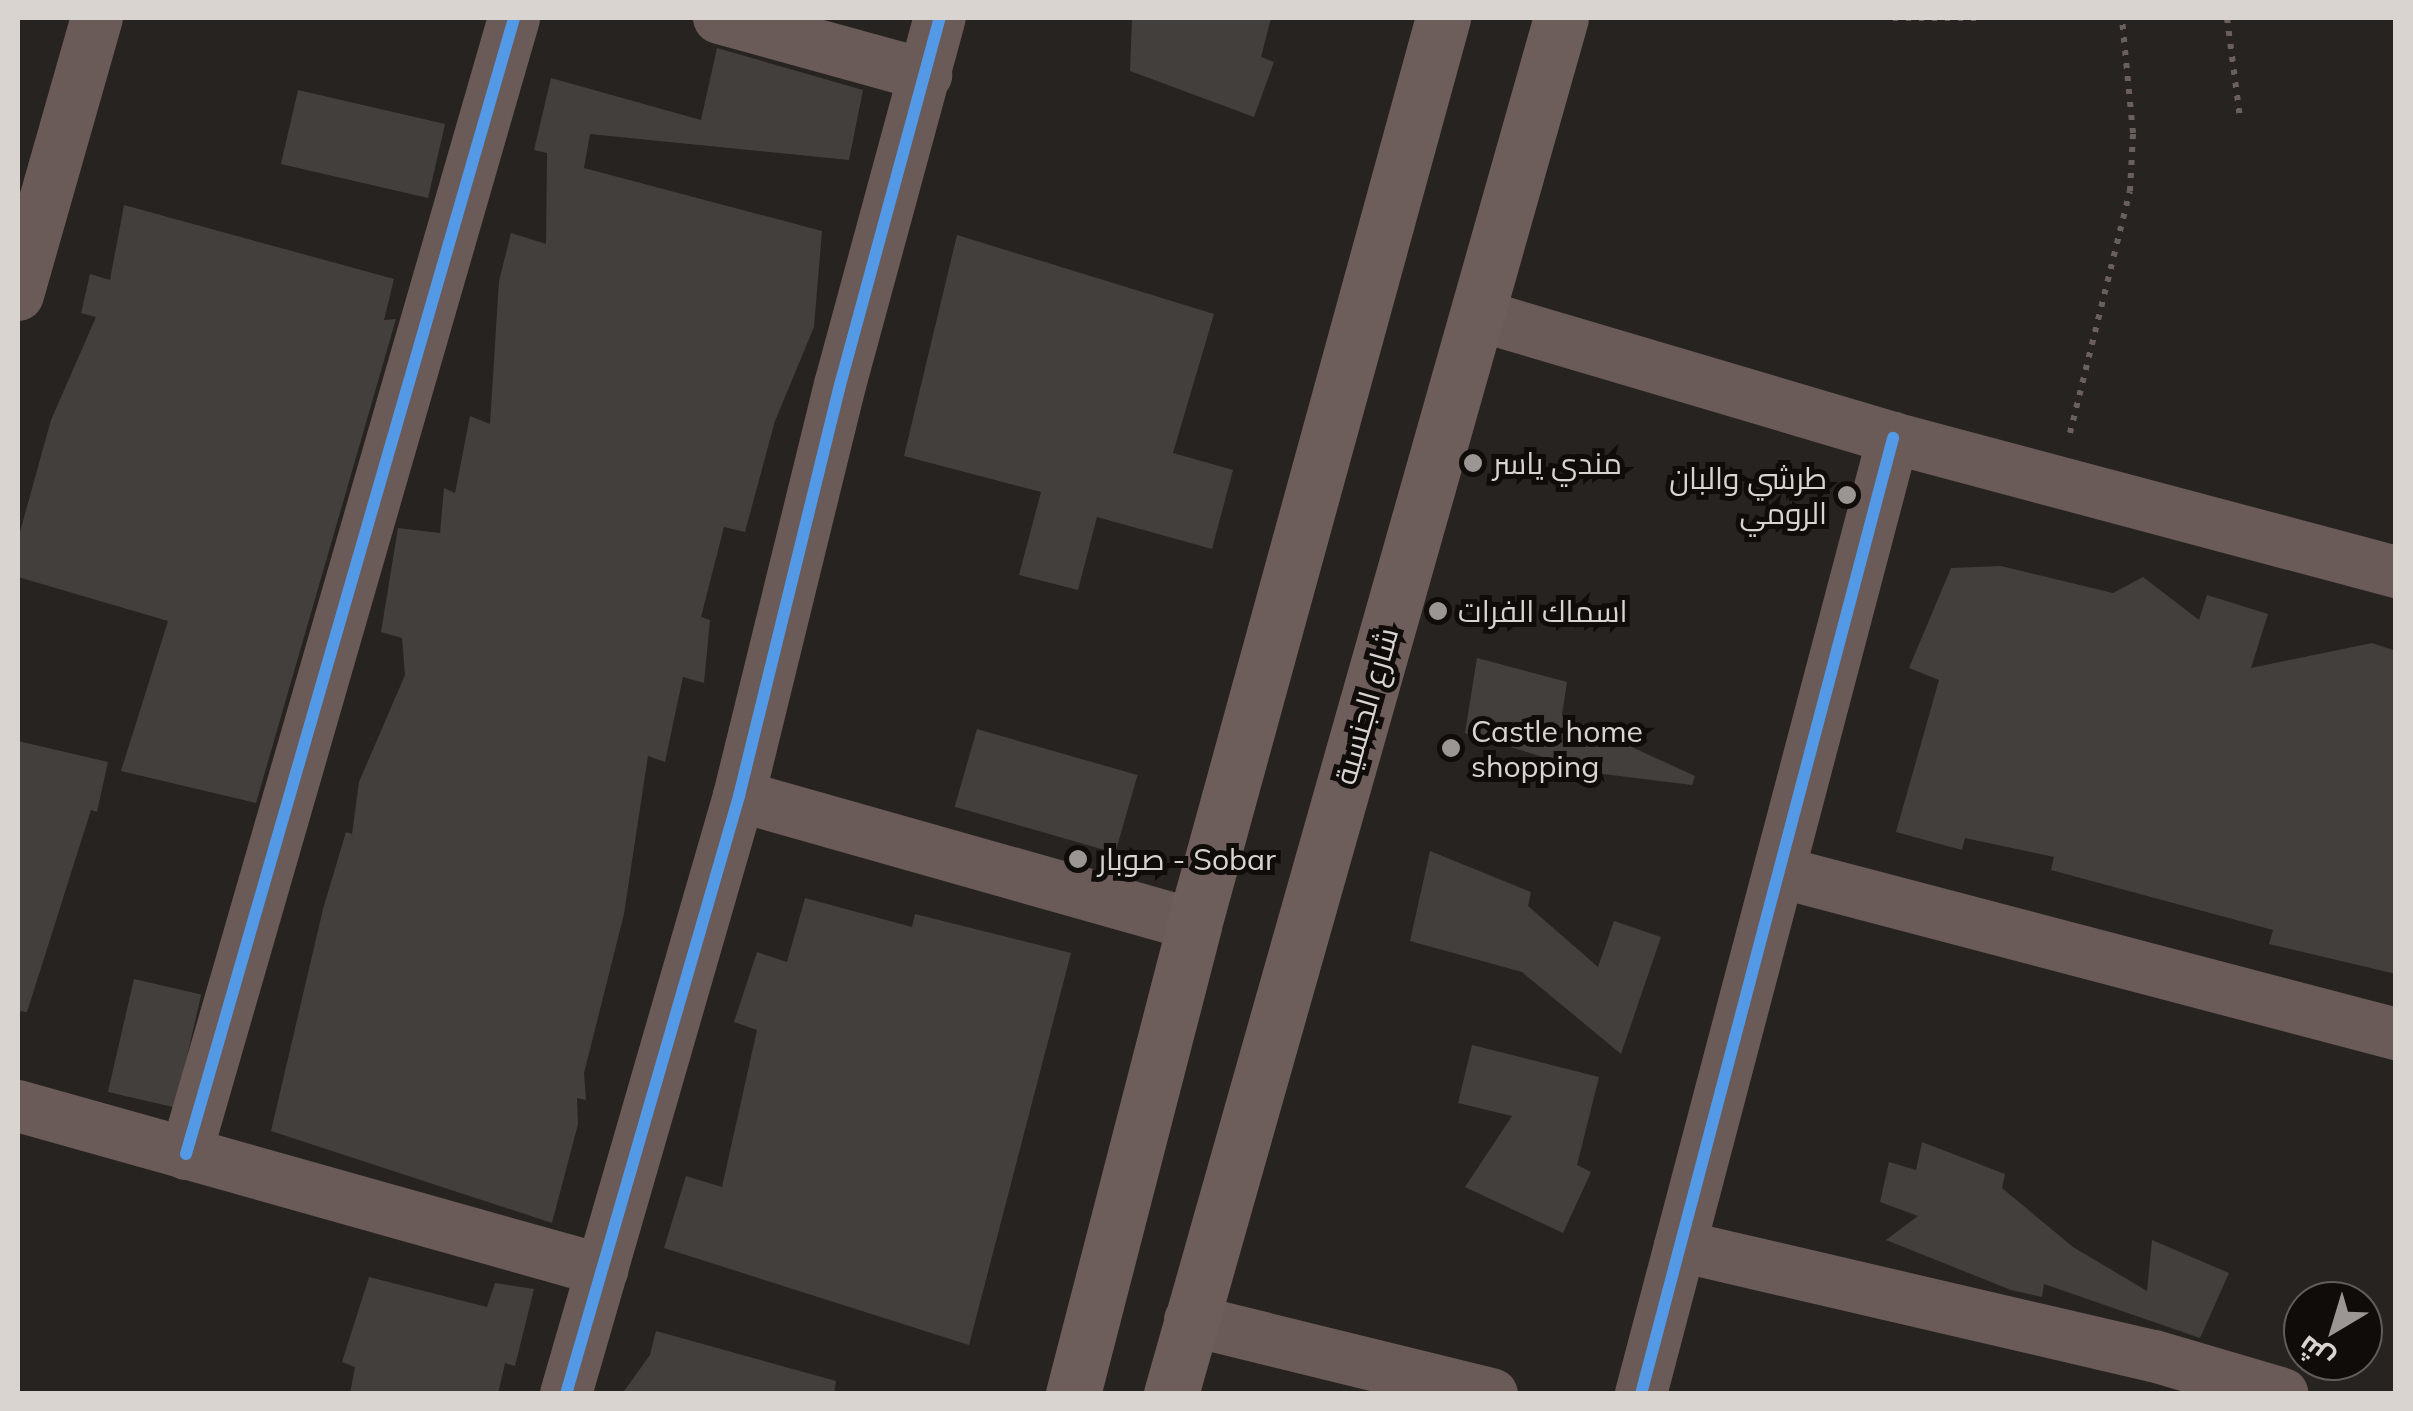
<!DOCTYPE html>
<meta charset="utf-8">
<style>
body{margin:0}
#map{position:relative;width:2413px;height:1411px;overflow:hidden;background:#272320;font-family:Mulish,Cairo,sans-serif}
div>[style]{position:absolute}
[style*='--x']{left:calc(var(--x)*1px);top:calc(var(--y)*1px);width:calc(var(--w)*1px);rotate:calc(var(--a)*1deg)}
.building>*{inset:0;background:#423f3d;transform-origin:0 0}
.path>*{height:6px;margin-top:-3px;transform-origin:0;background:repeating-linear-gradient(90deg,#6a5f5d 0 5px,transparent 0 13px)}
.minor>*{height:52px;margin:-26px;padding:0 26px;transform-origin:26px;border-radius:26px;background:#6a5b59}
.secondary>*{height:55px;margin:-27.5px;padding:0 27.5px;transform-origin:27.5px;border-radius:27.5px;background:#6e5e5b}
.cycleway>*{height:12px;margin:-6px;padding:0 6px;transform-origin:6px;border-radius:6px;background:#5399e6}
.dots>*{width:28px;height:28px;translate:-50% -50%;box-sizing:border-box;border:5px solid #100c0a;border-radius:50%}
span{translate:-50% -50%;white-space:nowrap;text-align:center;line-height:1.15;-webkit-text-stroke:10px #100c0a;paint-order:stroke}
.poi-label{font-size:30px;color:#dad4d1}
.left{translate:0 -50%;text-align:left}
.right{translate:-100% -50%;text-align:right}
.street-label{font-size:30px;color:#dad4d1}
.frame{position:absolute;inset:0;border:20px solid #dad4d1;pointer-events:none}
.north{position:absolute;left:2283px;top:1281px;width:100px;height:100px;box-sizing:border-box;background:#100c0a;border:2px solid #615c5a;border-radius:50%;rotate:218deg;font-size:28px;font-weight:700;line-height:40px;text-align:center;color:#dad4d1}
.north::after{content:'';display:block;margin:auto;width:35px;height:45px;background:#9b9693;clip-path:polygon(50% 0,100% 100%,50% 72%,0 100%)}
</style>
<div id="map">
<div class="building">
<i style="clip-path:polygon(1132px 18px,1271px 18px,1261px 57px,1274px 62px,1254px 117px,1130px 71px)"></i>
<i style="clip-path:polygon(717px 48px,863px 90px,849px 160px,590px 134px,584px 168px,822px 231px,814px 327px,775px 421px,745px 532px,724px 527px,701px 617px,710px 620px,704px 683px,683px 677px,665px 762px,648px 756px,624px 914px,584px 1073px,586px 1100px,577px 1098px,578px 1124px,552px 1223px,271px 1131px,323px 909px,346px 832px,352px 834px,359px 782px,405px 675px,402px 638px,381px 632px,398px 528px,440px 533px,444px 488px,455px 493px,470px 416px,490px 424px,499px 281px,511px 233px,546px 244px,547px 153px,534px 150px,551px 78px,701px 120px)"></i>
<i style="left:298px;top:90px;width:151px;height:76px;rotate:13deg"></i>
<i style="clip-path:polygon(124px 205px,394px 279px,384px 320px,396px 319px,256px 803px,121px 771px,168px 621px,18px 577px,18px 539px,51px 420px,96px 317px,81px 313px,90px 274px,110px 280px)"></i>
<i style="clip-path:polygon(957px 235px,1214px 314px,1173px 453px,1233px 470px,1212px 549px,1097px 517px,1078px 590px,1019px 575px,1041px 492px,904px 456px)"></i>
<i style="clip-path:polygon(2001px 566px,2113px 593px,2143px 577px,2199px 620px,2207px 595px,2268px 614px,2251px 668px,2372px 643px,2396px 651px,2396px 974px,2269px 944px,2273px 930px,2051px 870px,2054px 857px,1965px 838px,1962px 850px,1896px 832px,1939px 680px,1909px 668px,1951px 568px)"></i>
<i style="clip-path:polygon(1477px 658px,1567px 682px,1562px 715px,1695px 776px,1692px 785px,1595px 773px,1465px 733px)"></i>
<i style="left:977px;top:729px;width:167px;height:81px;rotate:16deg"></i>
<i style="clip-path:polygon(18px 741px,108px 762px,97px 812px,91px 810px,27px 1012px,18px 1011px)"></i>
<i style="clip-path:polygon(1430px 851px,1531px 892px,1528px 906px,1598px 967px,1614px 921px,1661px 937px,1621px 1054px,1522px 972px,1410px 941px)"></i>
<i style="clip-path:polygon(805px 898px,912px 927px,915px 914px,1071px 953px,969px 1345px,664px 1248px,686px 1176px,722px 1187px,757px 1030px,734px 1022px,757px 952px,787px 962px)"></i>
<i style="left:134px;top:979px;width:69px;height:116px;rotate:13deg"></i>
<i style="clip-path:polygon(1472px 1045px,1599px 1077px,1577px 1165px,1591px 1172px,1563px 1233px,1465px 1187px,1512px 1116px,1458px 1103px)"></i>
<i style="clip-path:polygon(1922px 1142px,2005px 1174px,2002px 1188px,2073px 1247px,2147px 1291px,2152px 1240px,2229px 1273px,2200px 1338px,2044px 1284px,2042px 1297px,2011px 1290px,1886px 1240px,1918px 1216px,1880px 1202px,1889px 1162px,1916px 1170px)"></i>
<i style="clip-path:polygon(369px 1277px,487px 1307px,495px 1283px,534px 1289px,515px 1366px,505px 1363px,498px 1394px,350px 1394px,355px 1367px,342px 1362px)"></i>
<i style="clip-path:polygon(656px 1331px,836px 1381px,834px 1394px,622px 1394px,650px 1355px)"></i>
</div>
<div class="path">
<i style="--x:1893;--y:18;--w:87;--a:0"></i>
<i style="--x:2227;--y:18;--w:101;--a:82.6"></i>
<i style="--x:2070;--y:433;--w:249;--a:-76.1"></i>
<i style="--x:2130;--y:191;--w:58;--a:-87"></i>
<i style="--x:2133;--y:133;--w:116;--a:-95.5"></i>
</div>
<div class="minor">
<i style="--x:719;--y:18;--w:215;--a:15.4"></i>
<i style="--x:18;--y:295;--w:288;--a:-74.1"></i>
<i style="--x:1478;--y:315;--w:433;--a:16.5"></i>
<i style="--x:1893;--y:438;--w:521;--a:14.92"></i>
<i style="--x:739;--y:796;--w:473;--a:15.8"></i>
<i style="--x:1779;--y:872;--w:638;--a:14.71"></i>
<i style="--x:18;--y:1106;--w:607;--a:15.69"></i>
<i style="--x:186;--y:1154;--w:1182;--a:-73.89"></i>
<i style="--x:1680;--y:1246;--w:487;--a:13.1"></i>
<i style="--x:2154;--y:1356;--w:134;--a:16.4"></i>
<i style="--x:1190;--y:1320;--w:311;--a:13.8"></i>
<i style="--x:566;--y:1394;--w:623;--a:-73.86"></i>
<i style="--x:739;--y:796;--w:423;--a:-76.2"></i>
<i style="--x:840;--y:385;--w:380;--a:-74.8"></i>
<i style="--x:1641;--y:1394;--w:989;--a:-75.23"></i>
</div>
<div class="secondary">
<i style="--x:1073;--y:1394;--w:484;--a:-75.5"></i>
<i style="--x:1194;--y:925;--w:941;--a:-74.65"></i>
<i style="--x:1171;--y:1394;--w:1430;--a:-74.18"></i>
</div>
<div class="cycleway">
<i style="--x:186;--y:1154;--w:1182;--a:-73.89"></i>
<i style="--x:566;--y:1394;--w:623;--a:-73.86"></i>
<i style="--x:739;--y:796;--w:423;--a:-76.2"></i>
<i style="--x:840;--y:385;--w:380;--a:-74.8"></i>
<i style="--x:1641;--y:1394;--w:989;--a:-75.23"></i>
</div>
<div class="dots">
<i style="left:1473px;top:463px;background:#9b9693"></i>
<i style="left:1847px;top:495px;background:#9b9693"></i>
<i style="left:1438px;top:611px;background:#9b9693"></i>
<i style="left:1451px;top:748px;background:#9b9693"></i>
<i style="left:1078px;top:859px;background:#9b9693"></i>
</div>
<div class="poi-label">
<span class="left" style="left:1493px;top:463px">مندي ياسر</span>
<span class="right" style="left:1827px;top:495px">طرشي والبان<br>الرومي</span>
<span class="left" style="left:1458px;top:611px">اسماك الفرات</span>
<span class="left" style="left:1471px;top:748px">Castle home<br>shopping</span>
<span class="left" style="left:1098px;top:859px">صوبار - Sobar</span>
</div>
<div class="street-label">
<span style="left:1366px;top:706px;rotate:-74deg">شارع الجنسية</span>
</div>
<div class="frame"></div>
<div class="north">ش</div>
</div>
